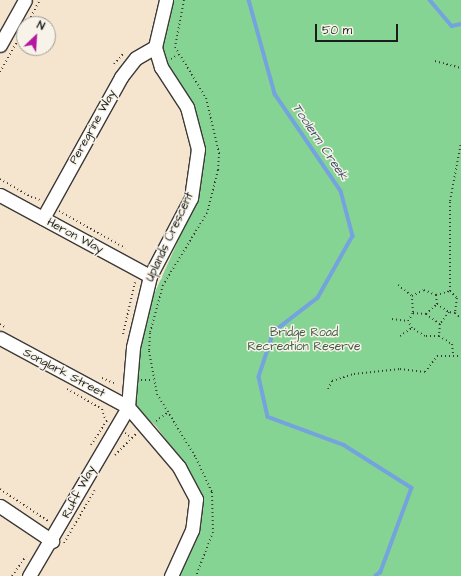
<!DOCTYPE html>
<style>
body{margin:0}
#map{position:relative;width:461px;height:576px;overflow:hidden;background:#f5e4ce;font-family:"Architects Daughter",sans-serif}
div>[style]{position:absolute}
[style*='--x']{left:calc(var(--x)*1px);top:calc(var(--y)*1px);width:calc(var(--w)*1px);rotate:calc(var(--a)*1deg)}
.green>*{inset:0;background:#86d493}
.stream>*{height:3.5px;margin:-1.75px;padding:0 1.75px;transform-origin:1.75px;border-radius:1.75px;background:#74a3de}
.path>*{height:2px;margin-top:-1px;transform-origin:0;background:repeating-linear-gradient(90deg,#3d3a37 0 1px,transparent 0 4px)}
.roads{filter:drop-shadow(1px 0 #3d3a37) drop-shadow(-1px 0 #3d3a37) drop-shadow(0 1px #3d3a37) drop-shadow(0 -1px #3d3a37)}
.minor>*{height:13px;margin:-6.5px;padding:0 6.5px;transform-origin:6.5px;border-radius:6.5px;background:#fff}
span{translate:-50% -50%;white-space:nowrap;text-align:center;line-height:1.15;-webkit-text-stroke:3px #f7f3e8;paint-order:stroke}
.street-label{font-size:12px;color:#1c1c1c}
.park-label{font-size:12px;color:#415c46}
.water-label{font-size:13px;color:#3f526a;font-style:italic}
.north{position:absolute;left:16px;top:16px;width:40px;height:40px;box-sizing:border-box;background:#f7f3e8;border:1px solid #9f9d96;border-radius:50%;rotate:25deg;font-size:11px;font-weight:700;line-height:16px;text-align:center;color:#1c1c1c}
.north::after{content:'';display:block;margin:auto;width:14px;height:18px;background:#b5179e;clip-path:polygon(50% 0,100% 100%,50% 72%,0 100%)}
.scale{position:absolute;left:315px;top:24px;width:83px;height:18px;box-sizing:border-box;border:2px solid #1c1c1c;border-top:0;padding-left:5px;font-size:12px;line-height:14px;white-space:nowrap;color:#1c1c1c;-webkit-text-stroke:3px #f7f3e8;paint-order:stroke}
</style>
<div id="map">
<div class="green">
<i style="clip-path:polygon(174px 0,461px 0,461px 576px,178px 576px,198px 533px,202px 498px,185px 466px,156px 426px,134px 406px,139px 348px,147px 310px,196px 201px,205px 147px,192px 103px,166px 62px,162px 48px)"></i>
</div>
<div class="stream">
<i style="--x:249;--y:0;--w:98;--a:74.5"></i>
<i style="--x:275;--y:94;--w:117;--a:55.8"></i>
<i style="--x:341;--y:191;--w:47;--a:75.1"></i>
<i style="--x:353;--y:236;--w:71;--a:119.4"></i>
<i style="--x:318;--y:298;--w:56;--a:142.3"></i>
<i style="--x:274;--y:332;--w:47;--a:108.4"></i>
<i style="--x:259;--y:377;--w:41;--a:77.3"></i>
<i style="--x:268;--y:417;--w:81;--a:20.2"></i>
<i style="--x:344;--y:445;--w:80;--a:32.3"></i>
<i style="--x:412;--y:488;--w:90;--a:110.3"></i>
<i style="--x:381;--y:572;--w:6;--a:141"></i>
<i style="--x:430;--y:0;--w:34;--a:50"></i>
<i style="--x:452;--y:26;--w:9;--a:-13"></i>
</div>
<div class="path">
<i style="--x:184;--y:0;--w:48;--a:100.8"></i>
<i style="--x:175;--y:47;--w:60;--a:58.7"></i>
<i style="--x:206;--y:98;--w:57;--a:76.7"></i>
<i style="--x:219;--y:153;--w:17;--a:93"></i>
<i style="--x:218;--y:170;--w:44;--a:104.3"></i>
<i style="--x:207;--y:213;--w:84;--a:121.4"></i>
<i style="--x:163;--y:285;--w:50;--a:105.2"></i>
<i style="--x:150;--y:333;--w:18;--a:93"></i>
<i style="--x:149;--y:351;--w:44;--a:79.5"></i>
<i style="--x:157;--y:394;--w:75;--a:58.6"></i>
<i style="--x:196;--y:458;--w:38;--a:65"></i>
<i style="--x:212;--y:492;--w:40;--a:88.6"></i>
<i style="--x:213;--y:532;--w:47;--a:111.1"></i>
<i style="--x:27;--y:24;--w:27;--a:-62"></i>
<i style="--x:171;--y:59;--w:9;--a:-32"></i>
<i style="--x:435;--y:61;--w:27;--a:15"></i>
<i style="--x:114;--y:64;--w:15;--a:-48"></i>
<i style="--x:0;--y:72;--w:49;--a:-60.8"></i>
<i style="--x:0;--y:179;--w:39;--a:30"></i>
<i style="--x:35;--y:198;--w:5;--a:22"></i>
<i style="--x:59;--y:211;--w:76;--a:29.3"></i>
<i style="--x:398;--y:285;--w:18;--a:38"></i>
<i style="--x:450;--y:291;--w:90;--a:-90"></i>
<i style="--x:450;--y:201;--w:59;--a:-79.3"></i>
<i style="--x:437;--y:304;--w:14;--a:34"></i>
<i style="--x:413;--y:312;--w:16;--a:-94"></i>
<i style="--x:412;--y:296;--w:13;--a:-27"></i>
<i style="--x:424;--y:290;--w:13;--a:23"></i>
<i style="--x:455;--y:313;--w:8;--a:40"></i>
<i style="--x:426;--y:314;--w:15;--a:-42"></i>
<i style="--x:437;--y:304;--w:9;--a:-96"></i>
<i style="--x:436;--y:295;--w:15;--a:-16"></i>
<i style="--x:450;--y:291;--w:10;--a:45"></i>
<i style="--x:457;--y:298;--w:15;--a:98"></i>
<i style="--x:455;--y:313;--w:6;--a:-171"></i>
<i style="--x:449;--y:312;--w:15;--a:127"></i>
<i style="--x:392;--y:319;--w:16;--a:7"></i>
<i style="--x:0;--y:324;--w:6;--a:31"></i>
<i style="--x:123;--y:334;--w:53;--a:-77"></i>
<i style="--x:400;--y:336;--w:14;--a:-34"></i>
<i style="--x:439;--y:336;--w:14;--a:180"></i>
<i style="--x:425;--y:336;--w:15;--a:-148"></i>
<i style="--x:412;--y:328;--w:8;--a:-120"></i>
<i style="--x:408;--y:321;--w:9;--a:-58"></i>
<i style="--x:413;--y:313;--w:13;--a:4"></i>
<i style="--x:426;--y:314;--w:17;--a:36"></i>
<i style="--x:440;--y:324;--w:12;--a:95"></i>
<i style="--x:439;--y:336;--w:15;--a:32"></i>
<i style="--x:452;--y:344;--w:10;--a:84"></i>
<i style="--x:102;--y:378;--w:13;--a:23"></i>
<i style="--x:141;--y:380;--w:12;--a:0"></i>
<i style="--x:67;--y:389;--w:40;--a:29.7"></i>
<i style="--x:102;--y:409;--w:10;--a:73"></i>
<i style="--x:328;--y:389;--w:9;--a:-63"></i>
<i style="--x:332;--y:381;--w:23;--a:-18"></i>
<i style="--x:354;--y:374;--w:46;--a:-6.2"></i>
<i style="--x:400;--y:369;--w:25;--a:7"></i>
<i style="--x:425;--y:372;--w:20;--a:-53"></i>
<i style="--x:437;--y:356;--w:24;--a:0"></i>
<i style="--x:156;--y:421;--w:14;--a:-36"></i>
<i style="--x:125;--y:433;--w:7;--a:34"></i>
<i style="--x:91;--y:445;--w:30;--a:-57"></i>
<i style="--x:115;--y:455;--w:30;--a:-45"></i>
<i style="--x:0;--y:489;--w:58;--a:33.7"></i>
<i style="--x:64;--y:543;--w:61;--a:-59.7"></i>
<i style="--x:12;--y:576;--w:24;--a:-55"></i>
</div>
<div class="roads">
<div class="minor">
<i style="--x:0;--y:45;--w:51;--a:-60.9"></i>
<i style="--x:0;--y:195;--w:170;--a:28.4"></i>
<i style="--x:43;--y:218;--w:161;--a:-61"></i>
<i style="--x:121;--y:77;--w:24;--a:-52"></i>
<i style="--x:136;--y:58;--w:22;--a:-30"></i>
<i style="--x:0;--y:338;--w:145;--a:28.3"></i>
<i style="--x:128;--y:407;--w:79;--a:49.6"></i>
<i style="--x:179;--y:467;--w:36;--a:62"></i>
<i style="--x:196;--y:499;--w:31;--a:97"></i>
<i style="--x:192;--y:530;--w:51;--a:114.5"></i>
<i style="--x:0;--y:506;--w:63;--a:33.9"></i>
<i style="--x:29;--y:576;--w:196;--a:-59.6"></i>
<i style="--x:128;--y:407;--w:60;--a:-85.2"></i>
<i style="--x:133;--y:347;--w:73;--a:-76.5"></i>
<i style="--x:150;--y:276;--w:88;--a:-62.3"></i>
<i style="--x:191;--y:198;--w:49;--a:-81.9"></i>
<i style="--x:198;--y:149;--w:43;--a:-104.7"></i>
<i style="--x:187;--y:107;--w:48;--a:-123"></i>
<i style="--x:161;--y:67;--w:21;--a:-107"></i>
<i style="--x:155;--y:47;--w:48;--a:-76.8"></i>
</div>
</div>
<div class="street-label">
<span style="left:93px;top:127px;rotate:-61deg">Peregrine Way</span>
<span style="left:75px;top:236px;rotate:28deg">Heron Way</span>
<span style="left:170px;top:237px;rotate:-65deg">Uplands Crescent</span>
<span style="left:64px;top:373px;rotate:28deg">Songlark Street</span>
<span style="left:79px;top:492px;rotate:-62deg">Ruff Way</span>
</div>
<div class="park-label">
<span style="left:304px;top:340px">Bridge Road<br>Recreation Reserve</span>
</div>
<div class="water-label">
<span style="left:320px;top:142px;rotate:56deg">Toolern Creek</span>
</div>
<div class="north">N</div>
<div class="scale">50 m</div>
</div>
